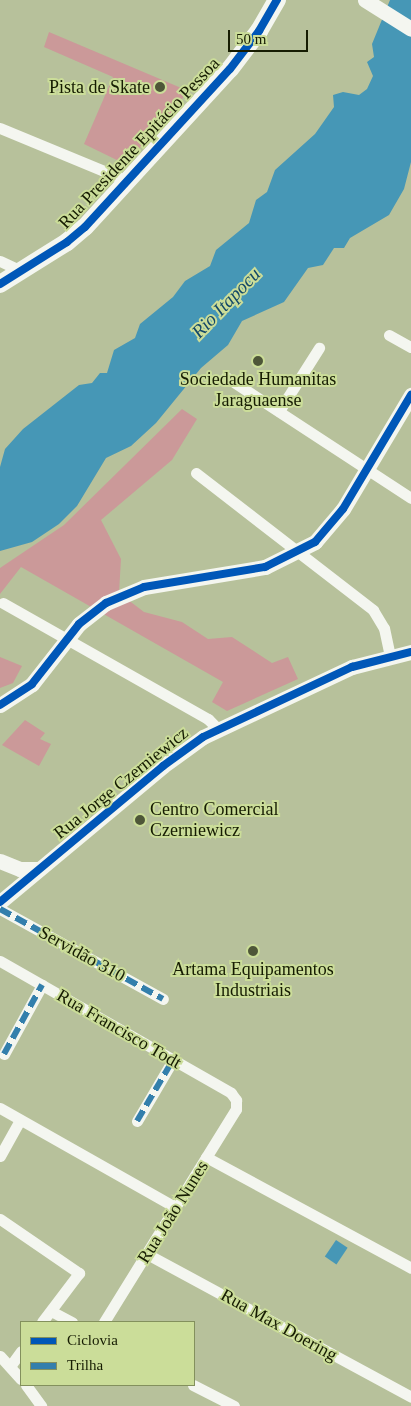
<!DOCTYPE html>
<meta charset="utf-8">
<style>
body{margin:0}
#map{position:relative;width:411px;height:1406px;overflow:hidden;background:#b7c19b;font-family:Georgia,serif}
div>[style]{position:absolute}
[style*='--x']{left:calc(var(--x)*1px);top:calc(var(--y)*1px);width:calc(var(--w)*1px);rotate:calc(var(--a)*1deg)}
.green>*{inset:0;background:#cb9999}
.water>*{inset:0;background:#4697b6;transform-origin:0 0}
.minor>*{height:11px;margin:-5.5px;padding:0 5.5px;transform-origin:5.5px;border-radius:5.5px;background:#f4f6f0}
.secondary>*{height:15px;margin:-7.5px;padding:0 7.5px;transform-origin:7.5px;border-radius:7.5px;background:#f4f6f0}
.trunk>*{height:18px;margin:-9px;padding:0 9px;transform-origin:9px;border-radius:9px;background:#f4f6f0}
.quiet>*{height:6px;margin-top:-3px;transform-origin:0;background:repeating-linear-gradient(90deg,#337fac 0 12px,transparent 0 18px)}
.cycleway>*{height:8px;margin:-4px;padding:0 4px;transform-origin:4px;border-radius:4px;background:#0057b8}
.dots>*{width:14px;height:14px;translate:-50% -50%;box-sizing:border-box;border:2px solid #cbdd99;border-radius:50%}
span{translate:-50% -50%;white-space:nowrap;text-align:center;line-height:1.15;-webkit-text-stroke:4px #cbdd99;paint-order:stroke}
.poi-label{font-size:18px;color:#161c02}
.right{translate:-100% -50%;text-align:right}
.left{translate:0 -50%;text-align:left}
.street-label{font-size:18px;color:#161c02}
.water-label{font-size:19px;color:#134868;font-style:italic}
.legend{position:absolute;left:20px;top:1321px;width:175px;height:65px;box-sizing:border-box;background:#cbdd99;border:1px solid #83905d;margin:0;padding:6px 9px;list-style:none;font-size:15px;color:#161c02}
.legend li{display:flex;align-items:center;gap:10px;height:25px}
.legend b{width:25px;border:1px solid #83905d}
.scale{position:absolute;left:228px;top:30px;width:80px;height:22px;box-sizing:border-box;border:2px solid #161c02;border-top:0;padding-left:6px;font-size:15px;line-height:18px;white-space:nowrap;color:#161c02;-webkit-text-stroke:4px #cbdd99;paint-order:stroke}
</style>
<div id="map">
<div class="green">
<i style="clip-path:polygon(49px 32px,186px 90px,180px 104px,125px 164px,84px 144px,113px 77px,44px 47px)"></i>
<i style="clip-path:polygon(182px 409px,197px 419px,172px 460px,101px 520px,121px 559px,119px 593px,144px 612px,182px 622px,208px 639px,232px 637px,272px 663px,288px 657px,298px 679px,227px 711px,212px 702px,223px 682px,21px 567px,0 594px,0 568px,64px 525px)"></i>
<i style="clip-path:polygon(0 657px,22px 666px,13px 683px,0 688px)"></i>
<i style="clip-path:polygon(25px 720px,45px 733px,40px 739px,51px 744px,39px 766px,2px 745px)"></i>
</div>
<div class="water">
<i style="clip-path:polygon(390px 0,411px 0,411px 162px,404px 189px,389px 215px,350px 238px,344px 248px,334px 248px,323px 265px,308px 268px,284px 302px,242px 321px,228px 345px,201px 368px,156px 423px,131px 446px,106px 458px,77px 506px,59px 524px,32px 542px,0 551px,0 467px,5px 449px,23px 429px,79px 385px,92px 383px,100px 373px,107px 373px,114px 350px,135px 338px,140px 324px,173px 297px,185px 281px,210px 266px,216px 250px,249px 223px,256px 200px,267px 192px,275px 170px,315px 134px,334px 107px,333px 95px,343px 92px,359px 95px,367px 89px,373px 76px,367px 62px,374px 57px,372px 44px)"></i>
<i style="left:336px;top:1240px;width:14px;height:20px;rotate:34deg"></i>
</div>
<div class="minor">
<i style="--x:0;--y:128;--w:139;--a:22.5"></i>
<i style="--x:0;--y:261;--w:23;--a:25"></i>
<i style="--x:389;--y:335;--w:25;--a:29"></i>
<i style="--x:226;--y:377;--w:221;--a:33.2"></i>
<i style="--x:279;--y:411;--w:75;--a:-57.6"></i>
<i style="--x:196;--y:473;--w:224;--a:37.7"></i>
<i style="--x:373;--y:610;--w:21;--a:59"></i>
<i style="--x:384;--y:628;--w:29;--a:78"></i>
<i style="--x:3;--y:603;--w:236;--a:29.5"></i>
<i style="--x:208;--y:719;--w:14;--a:45"></i>
<i style="--x:0;--y:909;--w:186;--a:28.9"></i>
<i style="--x:0;--y:961;--w:266;--a:29.7"></i>
<i style="--x:231;--y:1093;--w:9;--a:54"></i>
<i style="--x:236;--y:1100;--w:9;--a:90"></i>
<i style="--x:236;--y:1109;--w:251;--a:121.8"></i>
<i style="--x:4;--y:1054;--w:79;--a:-61.2"></i>
<i style="--x:0;--y:1108;--w:201;--a:29.5"></i>
<i style="--x:137;--y:1121;--w:71;--a:-59.5"></i>
<i style="--x:0;--y:1156;--w:41;--a:-60.9"></i>
<i style="--x:206;--y:1157;--w:233;--a:28.4"></i>
<i style="--x:0;--y:1219;--w:96;--a:34.4"></i>
<i style="--x:79;--y:1273;--w:61;--a:127.1"></i>
<i style="--x:147;--y:1254;--w:300;--a:28.4"></i>
<i style="--x:51;--y:1311;--w:24;--a:28"></i>
<i style="--x:0;--y:1356;--w:31;--a:48"></i>
<i style="--x:11;--y:1365;--w:17;--a:-54"></i>
<i style="--x:26;--y:1385;--w:26;--a:54"></i>
<i style="--x:193;--y:1385;--w:46;--a:27.1"></i>
</div>
<div class="secondary">
<i style="--x:365;--y:0;--w:54;--a:32.2"></i>
<i style="--x:0;--y:705;--w:38;--a:-33"></i>
<i style="--x:32;--y:684;--w:76;--a:-51.9"></i>
<i style="--x:79;--y:624;--w:34;--a:-38"></i>
<i style="--x:106;--y:603;--w:41;--a:-22.8"></i>
<i style="--x:144;--y:587;--w:123;--a:-9.4"></i>
<i style="--x:265;--y:567;--w:56;--a:-26.6"></i>
<i style="--x:315;--y:542;--w:43;--a:-49.7"></i>
<i style="--x:343;--y:509;--w:133;--a:-59.2"></i>
<i style="--x:0;--y:861;--w:22;--a:22"></i>
<i style="--x:20;--y:869;--w:19;--a:0"></i>
<i style="--x:0;--y:902;--w:212;--a:-39.8"></i>
<i style="--x:163;--y:766;--w:49;--a:-35.9"></i>
<i style="--x:203;--y:737;--w:165;--a:-25.2"></i>
<i style="--x:352;--y:667;--w:61;--a:-14.3"></i>
</div>
<div class="trunk">
<i style="--x:0;--y:284;--w:79;--a:-32.1"></i>
<i style="--x:67;--y:242;--w:23;--a:-40"></i>
<i style="--x:85;--y:227;--w:214;--a:-47.5"></i>
<i style="--x:230;--y:69;--w:48;--a:-52.7"></i>
<i style="--x:259;--y:31;--w:36;--a:-60"></i>
</div>
<div class="quiet">
<i style="--x:0;--y:909;--w:186;--a:28.9"></i>
<i style="--x:4;--y:1054;--w:79;--a:-61.2"></i>
<i style="--x:137;--y:1121;--w:71;--a:-59.5"></i>
</div>
<div class="cycleway">
<i style="--x:0;--y:284;--w:79;--a:-32.1"></i>
<i style="--x:67;--y:242;--w:23;--a:-40"></i>
<i style="--x:85;--y:227;--w:214;--a:-47.5"></i>
<i style="--x:230;--y:69;--w:48;--a:-52.7"></i>
<i style="--x:259;--y:31;--w:36;--a:-60"></i>
<i style="--x:0;--y:705;--w:38;--a:-33"></i>
<i style="--x:32;--y:684;--w:76;--a:-51.9"></i>
<i style="--x:79;--y:624;--w:34;--a:-38"></i>
<i style="--x:106;--y:603;--w:41;--a:-22.8"></i>
<i style="--x:144;--y:587;--w:123;--a:-9.4"></i>
<i style="--x:265;--y:567;--w:56;--a:-26.6"></i>
<i style="--x:315;--y:542;--w:43;--a:-49.7"></i>
<i style="--x:343;--y:509;--w:133;--a:-59.2"></i>
<i style="--x:0;--y:902;--w:212;--a:-39.8"></i>
<i style="--x:163;--y:766;--w:49;--a:-35.9"></i>
<i style="--x:203;--y:737;--w:165;--a:-25.2"></i>
<i style="--x:352;--y:667;--w:61;--a:-14.3"></i>
</div>
<div class="dots">
<i style="left:160px;top:87px;background:#4e5638"></i>
<i style="left:258px;top:361px;background:#4e5638"></i>
<i style="left:140px;top:820px;background:#4e5638"></i>
<i style="left:253px;top:951px;background:#4e5638"></i>
</div>
<div class="poi-label">
<span class="right" style="left:150px;top:87px">Pista de Skate</span>
<span style="left:258px;top:390px">Sociedade Humanitas<br>Jaraguaense</span>
<span class="left" style="left:150px;top:820px">Centro Comercial<br>Czerniewicz</span>
<span style="left:253px;top:980px">Artama Equipamentos<br>Industriais</span>
</div>
<div class="street-label">
<span style="left:139px;top:143px;rotate:-47deg">Rua Presidente Epitácio Pessoa</span>
<span style="left:121px;top:783px;rotate:-39deg">Rua Jorge Czerniewicz</span>
<span style="left:82px;top:954px;rotate:29deg">Servidão 310</span>
<span style="left:119px;top:1029px;rotate:30deg">Rua Francisco Todt</span>
<span style="left:173px;top:1212px;rotate:-58deg">Rua João Nunes</span>
<span style="left:279px;top:1325px;rotate:29deg">Rua Max Doering</span>
</div>
<div class="water-label">
<span style="left:226px;top:303px;rotate:-46deg">Rio Itapocu</span>
</div>
<ul class="legend">
<li><b style="height:6px;background:#0057b8"></b>Ciclovia</li>
<li><b style="height:6px;background:#337fac"></b>Trilha</li>
</ul>
<div class="scale">50 m</div>
</div>
